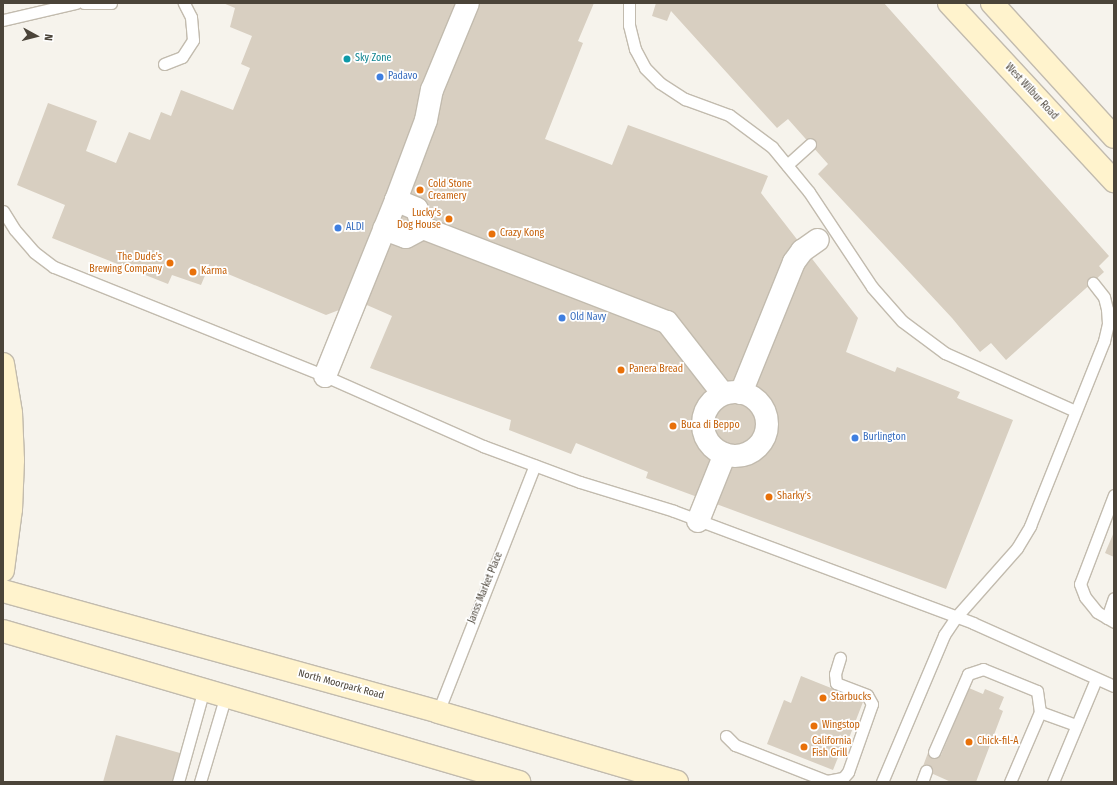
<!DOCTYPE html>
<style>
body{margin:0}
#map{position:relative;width:1117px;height:785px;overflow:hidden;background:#f6f3ec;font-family:"Fira Sans Condensed",sans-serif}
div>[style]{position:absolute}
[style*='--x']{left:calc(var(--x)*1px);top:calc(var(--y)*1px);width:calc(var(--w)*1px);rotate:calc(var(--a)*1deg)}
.building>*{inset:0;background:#d8cfc1}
.roads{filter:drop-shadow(1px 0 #c2bbae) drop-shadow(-1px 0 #c2bbae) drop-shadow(0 1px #c2bbae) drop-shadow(0 -1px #c2bbae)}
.lane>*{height:11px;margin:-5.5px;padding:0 5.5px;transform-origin:5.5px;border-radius:5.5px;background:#fff}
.street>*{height:22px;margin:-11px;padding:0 11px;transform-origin:11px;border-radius:11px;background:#fff}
.street>.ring{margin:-11px;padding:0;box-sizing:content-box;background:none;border:22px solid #fff;border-radius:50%}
.secondary>*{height:22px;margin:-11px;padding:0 11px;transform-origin:11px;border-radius:11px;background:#fff3cd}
.dots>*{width:11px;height:11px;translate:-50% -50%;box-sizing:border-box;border:2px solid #fff;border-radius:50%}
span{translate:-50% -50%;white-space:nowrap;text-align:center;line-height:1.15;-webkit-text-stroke:3.5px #fff;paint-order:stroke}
.culture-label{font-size:10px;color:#0d838f}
.left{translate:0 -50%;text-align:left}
.shop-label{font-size:10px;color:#366cbe}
.street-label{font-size:10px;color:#4b4439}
.food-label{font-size:10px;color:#c56008}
.right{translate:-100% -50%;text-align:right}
.frame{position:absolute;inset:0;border:4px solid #4b4439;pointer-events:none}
.north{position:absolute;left:16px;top:16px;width:40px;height:40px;-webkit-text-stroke:3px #fff;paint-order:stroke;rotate:97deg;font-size:11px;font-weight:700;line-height:16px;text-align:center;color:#4b4439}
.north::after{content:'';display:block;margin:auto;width:14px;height:18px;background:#4b4439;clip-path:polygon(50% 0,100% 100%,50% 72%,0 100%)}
</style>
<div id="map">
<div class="building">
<i style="clip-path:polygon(223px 3px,594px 3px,578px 41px,583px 43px,545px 139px,612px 165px,628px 125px,768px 176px,761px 193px,858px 318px,846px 352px,895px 372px,897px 367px,960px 392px,957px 398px,1013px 420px,946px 589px,646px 478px,648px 472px,576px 443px,571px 454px,509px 430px,511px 420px,370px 368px,392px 316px,360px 302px,326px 315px,209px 266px,201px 285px,172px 275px,168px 284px,52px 238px,65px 205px,17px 185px,48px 103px,97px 121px,86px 151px,116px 163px,129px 132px,150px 140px,161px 112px,171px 116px,181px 90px,233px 110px,250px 68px,241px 64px,252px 36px,230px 27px,235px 8px)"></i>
<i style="clip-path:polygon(656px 3px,884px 3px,1109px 256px,1099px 266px,1104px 272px,1006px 360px,991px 343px,980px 352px,952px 318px,818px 174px,828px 164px,788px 119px,777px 128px,671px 11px,667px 21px,652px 16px)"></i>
<i style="clip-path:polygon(1114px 532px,1114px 557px,1105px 553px)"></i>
<i style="clip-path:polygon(801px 676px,836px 690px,837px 686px,845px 689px,844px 694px,863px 702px,844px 751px,841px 750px,833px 770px,767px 744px,784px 700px,791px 703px)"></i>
<i style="clip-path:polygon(969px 688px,983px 694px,985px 689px,1004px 697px,999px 709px,1003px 711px,976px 782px,951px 782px,922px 769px,929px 750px,941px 755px)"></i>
<i style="clip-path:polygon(116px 735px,180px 753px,172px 782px,103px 782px)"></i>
</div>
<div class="roads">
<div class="lane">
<i style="--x:84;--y:3;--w:27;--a:0"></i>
<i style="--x:629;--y:3;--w:22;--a:90"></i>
<i style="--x:629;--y:25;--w:25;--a:76"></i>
<i style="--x:635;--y:49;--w:21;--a:62"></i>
<i style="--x:645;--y:68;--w:21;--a:45"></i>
<i style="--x:660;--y:83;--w:30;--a:33"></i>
<i style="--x:685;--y:99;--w:47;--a:20"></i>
<i style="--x:729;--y:115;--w:54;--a:36.7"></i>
<i style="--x:772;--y:147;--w:58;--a:50.6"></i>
<i style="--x:809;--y:192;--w:114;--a:56.4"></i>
<i style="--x:872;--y:287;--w:45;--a:48.6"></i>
<i style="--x:902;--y:321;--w:54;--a:36.7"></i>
<i style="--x:945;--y:353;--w:142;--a:24"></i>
<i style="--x:3;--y:20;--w:75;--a:-13.1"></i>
<i style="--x:164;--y:64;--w:19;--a:-21"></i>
<i style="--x:182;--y:57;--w:20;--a:-57"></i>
<i style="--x:193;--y:40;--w:23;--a:-95"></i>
<i style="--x:191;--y:17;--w:16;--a:-117"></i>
<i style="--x:787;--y:165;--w:31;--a:-42"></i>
<i style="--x:3;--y:211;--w:22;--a:58"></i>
<i style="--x:15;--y:230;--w:29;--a:49"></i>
<i style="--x:34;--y:252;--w:25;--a:37"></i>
<i style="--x:54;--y:267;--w:292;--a:21.9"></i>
<i style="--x:325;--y:376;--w:173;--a:23.9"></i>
<i style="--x:483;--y:446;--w:103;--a:20.4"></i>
<i style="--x:580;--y:482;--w:98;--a:17.1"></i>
<i style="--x:674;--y:511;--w:319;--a:20.5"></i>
<i style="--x:973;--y:623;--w:154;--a:24.1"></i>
<i style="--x:1114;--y:495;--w:95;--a:110.9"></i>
<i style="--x:1080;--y:584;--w:14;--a:69"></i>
<i style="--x:1085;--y:597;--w:19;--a:51"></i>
<i style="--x:1097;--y:612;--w:20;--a:30"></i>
<i style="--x:1107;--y:618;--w:21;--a:-71"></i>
<i style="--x:438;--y:712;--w:265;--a:-68.6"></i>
<i style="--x:1040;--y:712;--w:37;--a:20"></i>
<i style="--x:726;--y:736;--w:13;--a:45"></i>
<i style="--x:735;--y:745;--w:99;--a:21.4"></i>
<i style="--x:827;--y:781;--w:16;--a:-11"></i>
<i style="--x:843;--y:778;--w:8;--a:-50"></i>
<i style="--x:848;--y:772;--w:72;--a:-70.6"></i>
<i style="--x:872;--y:704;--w:10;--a:-119"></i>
<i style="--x:867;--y:695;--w:33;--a:-159"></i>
<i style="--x:836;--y:683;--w:9;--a:-96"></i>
<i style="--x:835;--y:674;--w:17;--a:-73"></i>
<i style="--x:934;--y:752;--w:85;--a:-66.4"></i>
<i style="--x:968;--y:674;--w:16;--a:-18"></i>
<i style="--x:983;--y:669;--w:58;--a:22.2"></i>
<i style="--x:1037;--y:691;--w:21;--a:82"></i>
<i style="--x:1040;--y:712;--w:76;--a:113.2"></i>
<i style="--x:178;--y:782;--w:97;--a:-74.4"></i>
<i style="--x:200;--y:782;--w:91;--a:-73.4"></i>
<i style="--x:882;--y:782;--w:160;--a:-67.1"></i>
<i style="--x:944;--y:635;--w:22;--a:-56"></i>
<i style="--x:956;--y:617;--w:92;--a:-48.5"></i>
<i style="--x:1017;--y:548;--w:26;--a:-59"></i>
<i style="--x:1030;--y:526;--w:199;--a:-68.2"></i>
<i style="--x:1104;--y:341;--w:18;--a:-77"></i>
<i style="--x:1108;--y:323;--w:14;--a:-94"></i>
<i style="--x:1107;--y:309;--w:12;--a:-104"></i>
<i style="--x:1104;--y:297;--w:18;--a:-128"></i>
<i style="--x:922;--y:782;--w:12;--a:-70"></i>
<i style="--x:1053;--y:782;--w:112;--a:-67.3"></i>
</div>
<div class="street">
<i style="--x:423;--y:228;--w:261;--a:21.1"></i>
<i style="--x:667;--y:322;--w:91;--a:52.1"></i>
<i style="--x:384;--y:229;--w:23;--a:20"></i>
<i style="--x:406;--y:237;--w:19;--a:-28"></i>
<i style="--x:423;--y:228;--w:20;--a:-108"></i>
<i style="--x:417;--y:209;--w:23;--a:-157"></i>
<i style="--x:325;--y:376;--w:190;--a:-68"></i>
<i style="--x:396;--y:200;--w:85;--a:-69.4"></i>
<i style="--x:426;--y:120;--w:31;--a:-79"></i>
<i style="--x:432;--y:90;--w:94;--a:-67.5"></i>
<i class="ring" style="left:703px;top:392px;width:42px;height:42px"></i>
<i style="--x:741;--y:393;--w:141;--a:-68"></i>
<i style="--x:794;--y:262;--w:14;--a:-54"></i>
<i style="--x:802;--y:251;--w:19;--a:-35"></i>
<i style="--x:698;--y:521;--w:72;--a:-68.1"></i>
</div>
<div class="secondary">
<i style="--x:949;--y:3;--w:243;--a:47.2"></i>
<i style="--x:992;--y:3;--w:181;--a:47.7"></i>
<i style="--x:3;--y:364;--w:50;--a:80.7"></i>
<i style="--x:11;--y:413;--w:47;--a:87.6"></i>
<i style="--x:13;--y:460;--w:49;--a:92.3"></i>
<i style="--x:11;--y:509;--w:62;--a:97.5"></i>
<i style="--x:3;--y:591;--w:452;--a:15.5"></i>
<i style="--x:438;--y:712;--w:249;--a:16.3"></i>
<i style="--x:3;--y:631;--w:538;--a:16.31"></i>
</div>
</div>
<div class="dots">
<i style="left:347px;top:59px;background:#0f9aa8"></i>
<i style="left:380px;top:77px;background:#3f7fe0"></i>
<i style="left:420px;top:190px;background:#e8710a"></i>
<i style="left:449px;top:219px;background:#e8710a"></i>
<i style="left:338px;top:228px;background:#3f7fe0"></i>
<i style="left:492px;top:234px;background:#e8710a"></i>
<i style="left:170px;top:263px;background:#e8710a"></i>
<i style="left:193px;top:272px;background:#e8710a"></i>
<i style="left:562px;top:318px;background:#3f7fe0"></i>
<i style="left:621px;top:370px;background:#e8710a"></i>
<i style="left:673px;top:426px;background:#e8710a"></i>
<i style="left:855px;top:438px;background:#3f7fe0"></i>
<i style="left:769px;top:497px;background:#e8710a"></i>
<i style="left:823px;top:698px;background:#e8710a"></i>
<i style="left:814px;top:726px;background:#e8710a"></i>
<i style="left:969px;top:742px;background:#e8710a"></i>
<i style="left:804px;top:747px;background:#e8710a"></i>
</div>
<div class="culture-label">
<span class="left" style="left:355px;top:59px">Sky Zone</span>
</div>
<div class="shop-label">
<span class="left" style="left:388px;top:77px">Padavo</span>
<span class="left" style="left:346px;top:228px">ALDI</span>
<span class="left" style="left:570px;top:318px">Old Navy</span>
<span class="left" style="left:863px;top:438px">Burlington</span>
</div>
<div class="street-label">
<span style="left:1031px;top:92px;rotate:47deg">West Wilbur Road</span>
<span style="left:486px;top:588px;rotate:-68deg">Janss Market Place</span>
<span style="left:341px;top:685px;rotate:15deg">North Moorpark Road</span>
</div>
<div class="food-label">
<span class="left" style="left:428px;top:190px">Cold Stone<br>Creamery</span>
<span class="right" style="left:441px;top:219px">Lucky's<br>Dog House</span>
<span class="left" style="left:500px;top:234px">Crazy Kong</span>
<span class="right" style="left:162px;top:263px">The Dude's<br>Brewing Company</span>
<span class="left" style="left:201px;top:272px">Karma</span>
<span class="left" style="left:629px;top:370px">Panera Bread</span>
<span class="left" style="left:681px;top:426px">Buca di Beppo</span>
<span class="left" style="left:777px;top:497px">Sharky's</span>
<span class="left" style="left:831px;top:698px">Starbucks</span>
<span class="left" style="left:822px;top:726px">Wingstop</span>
<span class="left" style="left:812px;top:747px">California<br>Fish Grill</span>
<span class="left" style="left:977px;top:742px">Chick-fil-A</span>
</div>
<div class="frame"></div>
<div class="north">N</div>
</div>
